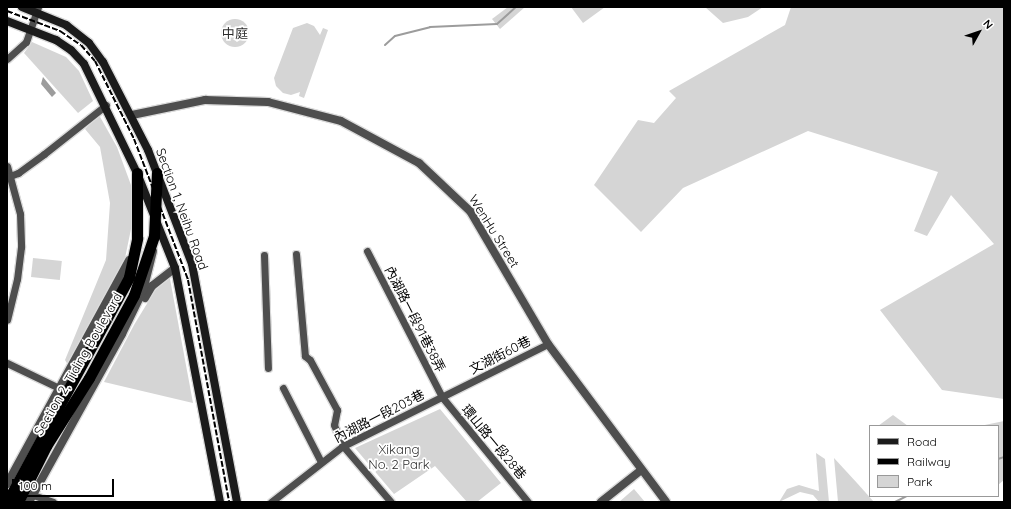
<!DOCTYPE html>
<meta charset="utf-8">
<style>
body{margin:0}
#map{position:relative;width:1011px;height:509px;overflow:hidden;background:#fff;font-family:Quicksand,"Noto Sans TC",sans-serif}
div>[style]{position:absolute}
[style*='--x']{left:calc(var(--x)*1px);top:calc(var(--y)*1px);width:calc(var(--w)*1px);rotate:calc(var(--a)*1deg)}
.green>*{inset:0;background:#d5d5d5;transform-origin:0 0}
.round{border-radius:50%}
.water>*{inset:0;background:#9c9c9c}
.stream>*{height:2px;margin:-1px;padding:0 1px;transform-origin:1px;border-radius:1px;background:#9c9c9c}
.roads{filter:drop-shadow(1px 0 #dbdbdb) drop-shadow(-1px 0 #dbdbdb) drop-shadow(0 1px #dbdbdb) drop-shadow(0 -1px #dbdbdb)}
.minor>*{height:7px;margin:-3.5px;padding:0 3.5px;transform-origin:3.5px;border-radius:3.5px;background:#4e4e4e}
.tertiary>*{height:8px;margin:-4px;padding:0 4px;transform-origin:4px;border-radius:4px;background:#4e4e4e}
.secondary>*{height:8px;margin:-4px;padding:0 4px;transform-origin:4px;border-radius:4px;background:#1b1b1b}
.trunk>*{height:11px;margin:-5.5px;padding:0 5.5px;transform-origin:5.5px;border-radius:5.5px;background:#000}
.rail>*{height:2px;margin-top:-1px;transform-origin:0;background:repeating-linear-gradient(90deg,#000 0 6px,transparent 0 8px)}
span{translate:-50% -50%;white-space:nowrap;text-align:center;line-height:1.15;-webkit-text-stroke:3.5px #fff;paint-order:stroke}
.park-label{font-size:13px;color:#2c2c2c}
.street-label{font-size:13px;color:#000}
.frame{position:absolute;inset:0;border:8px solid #000;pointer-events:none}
.legend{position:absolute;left:869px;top:425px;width:130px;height:72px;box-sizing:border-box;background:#fff;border:1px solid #999;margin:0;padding:5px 7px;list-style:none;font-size:12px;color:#000}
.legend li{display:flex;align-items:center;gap:8px;height:20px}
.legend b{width:20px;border:1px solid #999}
.north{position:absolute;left:959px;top:12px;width:40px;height:40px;-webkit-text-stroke:3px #fff;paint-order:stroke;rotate:50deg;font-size:11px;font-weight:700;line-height:16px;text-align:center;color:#000}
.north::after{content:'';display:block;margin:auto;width:14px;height:18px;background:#000;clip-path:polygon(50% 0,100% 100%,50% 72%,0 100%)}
.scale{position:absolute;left:12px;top:479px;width:102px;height:18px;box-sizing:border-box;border:2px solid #000;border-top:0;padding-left:5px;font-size:12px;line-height:14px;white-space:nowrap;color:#000;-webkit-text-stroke:3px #fff;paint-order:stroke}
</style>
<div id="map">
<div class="green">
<i style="clip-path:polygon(508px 7px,525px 7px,500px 29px,492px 19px)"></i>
<i style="clip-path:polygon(571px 7px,605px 7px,583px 23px)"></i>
<i style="clip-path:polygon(705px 7px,763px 7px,748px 17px,723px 23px)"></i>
<i style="clip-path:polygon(791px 7px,1004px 7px,1004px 399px,942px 390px,880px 310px,994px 244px,951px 195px,927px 236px,914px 231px,938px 172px,808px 131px,683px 188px,641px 232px,594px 185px,638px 120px,654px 123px,676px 98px,669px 91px,785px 25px)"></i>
<i class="round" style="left:221px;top:19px;width:28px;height:28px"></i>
<i style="clip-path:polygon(307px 23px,314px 26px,320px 35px,323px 28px,328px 30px,304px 98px,299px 96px,300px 92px,291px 95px,283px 93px,276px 86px,274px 78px,293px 28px)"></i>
<i style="clip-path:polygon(32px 42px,66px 57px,79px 71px,93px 101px,78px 113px,24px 53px)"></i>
<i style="clip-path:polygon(99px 115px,117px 147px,131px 185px,131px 229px,124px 263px,68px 365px,65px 360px,106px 260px,110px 203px,100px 147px,85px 129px)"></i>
<i style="left:33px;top:258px;width:29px;height:19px;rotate:6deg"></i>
<i style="clip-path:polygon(167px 276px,170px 279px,193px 403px,104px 382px,134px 325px,162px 279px)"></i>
<i style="clip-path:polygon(440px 409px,501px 483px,477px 502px,467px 502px,435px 466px,394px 494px,355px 448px)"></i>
<i style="clip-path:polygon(893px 415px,908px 426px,878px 426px)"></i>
<i style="clip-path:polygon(1004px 421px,1004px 480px,998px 485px,998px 426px,980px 426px)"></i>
<i style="clip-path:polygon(816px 453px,825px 459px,829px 502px,819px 502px,813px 495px,800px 492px,779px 502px,787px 489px,799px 485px,819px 491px)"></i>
<i style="clip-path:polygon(834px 458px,857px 483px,874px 502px,838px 502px)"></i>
<i style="clip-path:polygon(634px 489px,645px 502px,619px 502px)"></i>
</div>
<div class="water">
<i style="clip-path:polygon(43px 77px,56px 93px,52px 97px,41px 84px)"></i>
</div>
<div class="stream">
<i style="--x:385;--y:45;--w:13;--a:-42"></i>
<i style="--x:395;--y:36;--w:36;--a:-14"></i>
<i style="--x:430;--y:27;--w:67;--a:-2.6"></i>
<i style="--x:497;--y:24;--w:25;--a:-42"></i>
<i style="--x:998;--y:459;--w:6;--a:-18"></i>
<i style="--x:895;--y:502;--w:13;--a:-27"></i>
</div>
<div class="roads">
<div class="minor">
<i style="--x:7;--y:59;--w:25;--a:-42"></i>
<i style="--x:26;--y:42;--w:37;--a:-71"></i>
<i style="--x:7;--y:166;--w:50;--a:74.8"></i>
<i style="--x:20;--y:214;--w:33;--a:88"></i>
<i style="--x:21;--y:247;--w:32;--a:97"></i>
<i style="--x:17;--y:279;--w:42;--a:103.7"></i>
<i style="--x:10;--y:176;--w:9;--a:-21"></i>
<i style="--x:18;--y:173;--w:32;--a:-36"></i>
<i style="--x:44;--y:154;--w:79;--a:-38.3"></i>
<i style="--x:367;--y:251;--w:164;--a:62.8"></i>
<i style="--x:442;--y:397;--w:136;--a:50.7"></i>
<i style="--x:296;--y:254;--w:102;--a:85"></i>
<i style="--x:305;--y:356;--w:6;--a:39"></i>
<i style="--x:310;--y:360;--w:57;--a:61.6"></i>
<i style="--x:337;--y:410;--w:15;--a:101"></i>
<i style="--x:334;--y:425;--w:23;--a:67"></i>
<i style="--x:343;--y:446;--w:74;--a:49.4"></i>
<i style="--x:264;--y:255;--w:113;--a:88"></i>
<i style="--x:7;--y:363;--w:58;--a:25.7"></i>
<i style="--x:283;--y:388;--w:83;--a:62.8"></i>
<i style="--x:33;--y:495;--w:21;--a:19"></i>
<i style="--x:271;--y:502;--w:91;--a:-37.9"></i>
<i style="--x:343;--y:446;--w:229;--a:-26.5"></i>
</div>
<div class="tertiary">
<i style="--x:132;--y:115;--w:75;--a:-11.6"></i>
<i style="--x:205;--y:100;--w:63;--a:1.8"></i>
<i style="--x:268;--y:102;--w:75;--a:14.6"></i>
<i style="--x:341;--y:121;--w:89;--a:28.3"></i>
<i style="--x:419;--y:163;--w:70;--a:43.3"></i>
<i style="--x:470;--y:211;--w:154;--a:59.6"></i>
<i style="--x:548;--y:344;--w:197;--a:53.2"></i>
<i style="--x:145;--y:298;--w:14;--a:-60"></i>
<i style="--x:152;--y:286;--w:29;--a:-38"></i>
<i style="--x:7;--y:484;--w:255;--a:-61.4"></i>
<i style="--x:29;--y:502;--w:192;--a:-61"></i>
<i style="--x:122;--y:334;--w:48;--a:-64"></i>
<i style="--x:143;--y:291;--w:41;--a:-76"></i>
<i style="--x:601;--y:502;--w:50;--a:-38.5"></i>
</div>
<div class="secondary">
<i style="--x:22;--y:7;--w:48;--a:22.2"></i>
<i style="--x:66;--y:25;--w:29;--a:38"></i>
<i style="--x:89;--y:43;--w:24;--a:54"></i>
<i style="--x:103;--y:62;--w:99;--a:62.9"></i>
<i style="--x:148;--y:150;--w:122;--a:68.9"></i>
<i style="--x:192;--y:264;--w:242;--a:79.3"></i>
<i style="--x:7;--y:21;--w:53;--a:21.2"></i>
<i style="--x:56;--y:40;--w:18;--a:34"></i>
<i style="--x:71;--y:50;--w:19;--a:47"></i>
<i style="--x:84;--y:64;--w:121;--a:64.1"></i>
<i style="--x:137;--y:173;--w:102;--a:68.2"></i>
<i style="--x:175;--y:268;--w:238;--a:79.1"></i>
</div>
<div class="trunk">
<i style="--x:7;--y:502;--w:256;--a:-61.5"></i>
<i style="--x:129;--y:277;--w:40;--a:-78"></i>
<i style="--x:137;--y:238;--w:65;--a:-90"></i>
<i style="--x:18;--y:502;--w:63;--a:-63.4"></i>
<i style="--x:46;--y:446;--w:80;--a:-57.7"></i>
<i style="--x:89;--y:378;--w:94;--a:-61.5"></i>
<i style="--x:134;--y:295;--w:62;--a:-71.3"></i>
<i style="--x:154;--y:236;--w:63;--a:-87.3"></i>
</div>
</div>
<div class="rail">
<i style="--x:7;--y:11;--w:57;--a:20.7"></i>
<i style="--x:60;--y:31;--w:25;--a:34"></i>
<i style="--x:81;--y:45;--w:21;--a:49"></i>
<i style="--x:95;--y:61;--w:87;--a:63.4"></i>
<i style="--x:134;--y:139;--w:151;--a:69"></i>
<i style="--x:188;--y:280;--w:226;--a:79.5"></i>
</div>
<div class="park-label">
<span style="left:235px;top:33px">中庭</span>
<span style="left:399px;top:457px">Xikang<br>No. 2 Park</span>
</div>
<div class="street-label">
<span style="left:182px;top:209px;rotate:70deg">Section 1, Neihu Road</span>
<span style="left:494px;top:231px;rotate:58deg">WenHu Street</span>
<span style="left:415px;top:319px;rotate:63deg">內湖路一段91巷38弄</span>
<span style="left:500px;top:355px;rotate:-27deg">文湖街60巷</span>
<span style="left:78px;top:364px;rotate:-60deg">Section 2, Tiding Boulevard</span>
<span style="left:379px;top:416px;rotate:-27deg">內湖路一段203巷</span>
<span style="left:494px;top:442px;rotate:50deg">環山路一段28巷</span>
</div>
<div class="frame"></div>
<ul class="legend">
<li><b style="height:5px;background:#1b1b1b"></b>Road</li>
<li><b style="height:5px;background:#000"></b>Railway</li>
<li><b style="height:11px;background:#d5d5d5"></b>Park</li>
</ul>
<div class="north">N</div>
<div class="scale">100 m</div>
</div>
